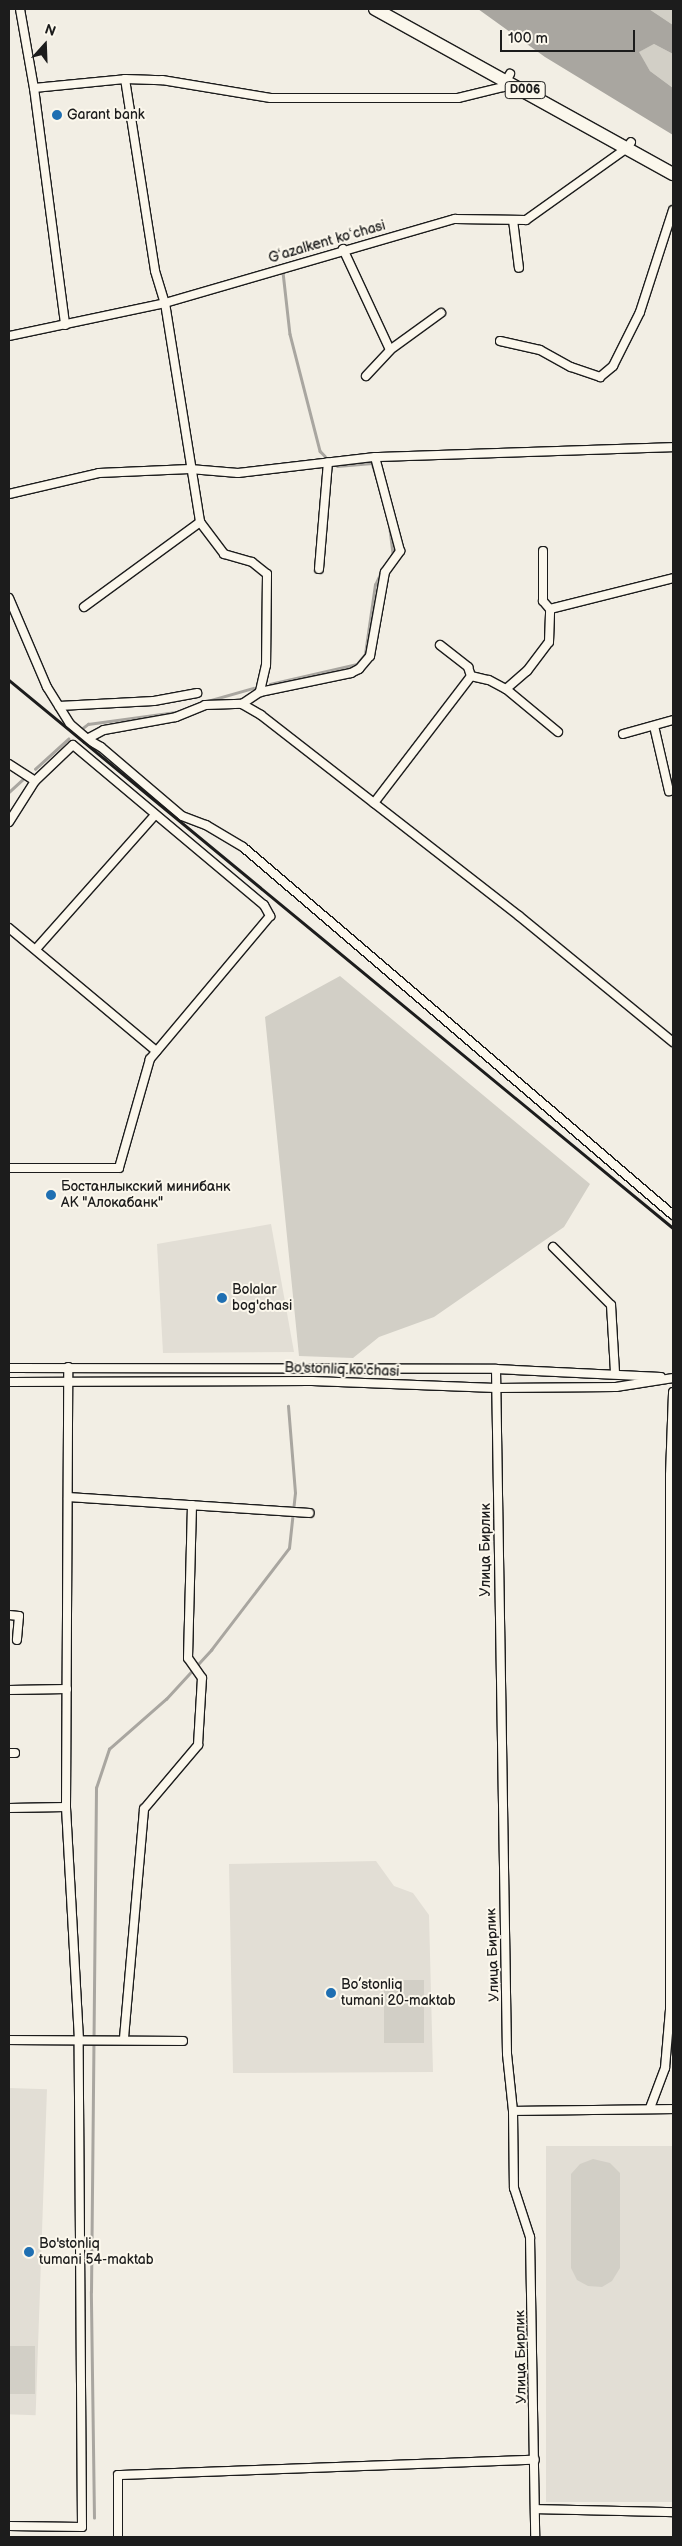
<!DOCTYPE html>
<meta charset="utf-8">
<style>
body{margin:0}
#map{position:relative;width:682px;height:2546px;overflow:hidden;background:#f2eee4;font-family:"Balsamiq Sans",sans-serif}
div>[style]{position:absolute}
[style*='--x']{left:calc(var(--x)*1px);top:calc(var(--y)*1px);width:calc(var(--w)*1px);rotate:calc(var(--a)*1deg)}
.built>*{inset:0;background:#e2ded5;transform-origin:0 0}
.green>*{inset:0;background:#d2cfc6;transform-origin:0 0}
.water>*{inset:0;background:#a9a6a0}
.stream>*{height:2.5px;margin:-1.25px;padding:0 1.25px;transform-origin:1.25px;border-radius:1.25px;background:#a9a6a0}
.roads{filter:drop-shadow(1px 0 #1c1c1c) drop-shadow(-1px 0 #1c1c1c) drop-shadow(0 1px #1c1c1c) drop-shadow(0 -1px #1c1c1c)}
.minor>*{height:8px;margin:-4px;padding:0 4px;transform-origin:4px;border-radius:4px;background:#fbf7ec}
.primary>*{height:12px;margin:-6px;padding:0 6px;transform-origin:6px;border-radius:6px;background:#fbf7ec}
.rail>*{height:2.5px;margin:-1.25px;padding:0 1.25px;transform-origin:1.25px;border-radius:1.25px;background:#1c1c1c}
.dots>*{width:14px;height:14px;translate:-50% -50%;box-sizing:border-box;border:2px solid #fbf7ec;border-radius:50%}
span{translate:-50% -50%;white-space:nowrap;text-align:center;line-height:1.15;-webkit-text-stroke:4px #fbf7ec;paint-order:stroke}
.shield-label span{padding:1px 4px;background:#fbf7ec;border:1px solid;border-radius:4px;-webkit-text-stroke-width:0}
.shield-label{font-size:12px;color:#1c1c1c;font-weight:700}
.poi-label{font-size:14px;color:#1c1c1c}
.left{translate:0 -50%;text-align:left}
.street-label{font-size:14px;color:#1c1c1c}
.frame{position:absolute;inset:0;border:10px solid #1c1c1c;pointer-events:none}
.north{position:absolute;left:20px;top:20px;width:50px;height:50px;-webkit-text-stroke:4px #fbf7ec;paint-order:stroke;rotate:20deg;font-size:14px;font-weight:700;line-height:20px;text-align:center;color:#1c1c1c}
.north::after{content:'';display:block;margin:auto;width:18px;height:22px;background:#1c1c1c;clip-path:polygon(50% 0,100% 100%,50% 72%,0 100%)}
.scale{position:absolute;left:500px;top:30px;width:135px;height:22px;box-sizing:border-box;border:2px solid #1c1c1c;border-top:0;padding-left:6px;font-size:15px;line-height:18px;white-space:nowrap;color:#1c1c1c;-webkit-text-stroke:4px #fbf7ec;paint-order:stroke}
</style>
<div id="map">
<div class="built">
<i style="clip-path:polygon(271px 1224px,294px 1352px,163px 1353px,157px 1244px)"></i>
<i style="clip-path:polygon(376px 1861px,394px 1886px,413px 1893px,429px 1915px,433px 2072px,233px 2073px,229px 1864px)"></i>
<i style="left:9px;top:2088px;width:38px;height:326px;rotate:2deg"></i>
<i style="left:546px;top:2146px;width:127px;height:356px"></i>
</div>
<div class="green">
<i style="clip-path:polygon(649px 9px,673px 9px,673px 25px)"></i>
<i style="clip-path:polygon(654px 44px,673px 54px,673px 88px,650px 71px,638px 52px)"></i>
<i style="clip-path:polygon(340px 976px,590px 1184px,564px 1227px,434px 1317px,379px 1337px,353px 1358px,299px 1356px,265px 1017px)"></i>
<i style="left:384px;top:1980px;width:40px;height:63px"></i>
<i style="clip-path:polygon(593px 2159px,610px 2163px,620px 2173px,620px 2268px,612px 2281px,602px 2287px,588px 2286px,577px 2280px,571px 2268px,571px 2174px,580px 2164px)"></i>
<i style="left:9px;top:2346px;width:26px;height:48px"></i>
</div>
<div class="water">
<i style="clip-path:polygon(478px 9px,649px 9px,673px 25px,673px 54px,654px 44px,639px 52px,650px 71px,673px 88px,673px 135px,545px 57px)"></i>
</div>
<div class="stream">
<i style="--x:283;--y:272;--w:62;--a:83.6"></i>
<i style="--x:290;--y:334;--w:121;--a:75.6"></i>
<i style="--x:320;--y:451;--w:7;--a:45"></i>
<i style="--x:337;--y:466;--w:35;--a:-5"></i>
<i style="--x:372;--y:463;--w:16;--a:72"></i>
<i style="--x:390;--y:529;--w:26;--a:83"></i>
<i style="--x:270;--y:684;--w:89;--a:-12.9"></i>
<i style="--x:357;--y:664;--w:13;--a:-51"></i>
<i style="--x:365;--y:654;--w:70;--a:-81.8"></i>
<i style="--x:375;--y:585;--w:17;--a:-65"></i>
<i style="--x:204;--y:702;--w:51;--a:-15.9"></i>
<i style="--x:80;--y:730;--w:10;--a:-37"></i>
<i style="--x:88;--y:724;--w:96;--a:-7.8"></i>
<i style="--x:35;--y:769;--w:45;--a:-42.3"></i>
<i style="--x:9;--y:792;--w:18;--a:-43"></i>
<i style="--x:94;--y:2518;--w:226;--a:-90.8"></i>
<i style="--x:91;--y:2292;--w:504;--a:-89.43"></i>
<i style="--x:96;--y:1788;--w:41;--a:-71.6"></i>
<i style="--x:109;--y:1749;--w:76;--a:-41.3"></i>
<i style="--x:166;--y:1699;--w:67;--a:-47.4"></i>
<i style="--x:211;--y:1650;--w:128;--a:-52.6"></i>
<i style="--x:289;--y:1548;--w:55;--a:-83.8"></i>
<i style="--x:295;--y:1493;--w:87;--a:-94.6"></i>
</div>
<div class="roads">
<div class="minor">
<i style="--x:20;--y:9;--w:80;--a:80"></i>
<i style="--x:34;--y:88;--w:239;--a:82.5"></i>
<i style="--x:125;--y:79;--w:194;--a:81.1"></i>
<i style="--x:155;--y:271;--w:34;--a:73"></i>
<i style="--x:165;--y:303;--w:222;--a:80.9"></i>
<i style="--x:200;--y:522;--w:40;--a:53"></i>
<i style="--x:224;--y:554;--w:29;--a:16"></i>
<i style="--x:252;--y:562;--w:19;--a:39"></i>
<i style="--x:267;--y:574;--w:91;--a:90.6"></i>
<i style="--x:266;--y:665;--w:28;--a:103"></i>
<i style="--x:34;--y:88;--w:91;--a:-5.6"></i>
<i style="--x:125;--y:79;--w:37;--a:2"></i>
<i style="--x:162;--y:80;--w:110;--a:9.4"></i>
<i style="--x:271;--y:98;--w:187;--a:0"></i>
<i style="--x:458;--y:98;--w:46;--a:-13.7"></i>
<i style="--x:503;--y:87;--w:15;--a:-62"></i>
<i style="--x:513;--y:220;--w:48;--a:82.9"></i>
<i style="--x:343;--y:249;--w:111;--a:65"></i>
<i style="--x:9;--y:336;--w:159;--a:-11.9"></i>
<i style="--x:165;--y:303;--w:302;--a:-16.2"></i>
<i style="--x:455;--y:219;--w:71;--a:0.8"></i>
<i style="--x:526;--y:220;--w:124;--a:-35.5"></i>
<i style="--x:627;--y:148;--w:7;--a:-56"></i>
<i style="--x:500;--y:341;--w:41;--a:12.7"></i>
<i style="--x:540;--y:350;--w:35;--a:29"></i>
<i style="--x:571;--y:367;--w:31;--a:19"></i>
<i style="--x:600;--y:377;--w:17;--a:-40"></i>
<i style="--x:613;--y:366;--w:60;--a:-63.4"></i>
<i style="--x:640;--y:312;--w:107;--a:-72.1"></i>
<i style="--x:366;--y:376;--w:35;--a:-47"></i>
<i style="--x:390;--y:350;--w:63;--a:-36"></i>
<i style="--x:9;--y:494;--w:92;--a:-13.1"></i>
<i style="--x:99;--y:473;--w:91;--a:-2.5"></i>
<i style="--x:190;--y:469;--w:48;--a:4.8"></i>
<i style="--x:238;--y:473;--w:138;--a:-6.7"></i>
<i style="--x:375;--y:457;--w:298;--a:-1.9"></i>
<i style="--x:543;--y:551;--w:50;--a:90"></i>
<i style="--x:543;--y:601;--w:11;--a:49"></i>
<i style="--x:319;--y:569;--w:107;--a:-85.2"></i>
<i style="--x:9;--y:598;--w:97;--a:66.9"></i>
<i style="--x:47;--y:687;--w:44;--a:58.1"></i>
<i style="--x:70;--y:724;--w:23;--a:41"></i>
<i style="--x:87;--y:739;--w:19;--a:-28"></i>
<i style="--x:104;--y:730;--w:73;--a:-10.2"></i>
<i style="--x:176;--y:717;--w:31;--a:-22"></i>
<i style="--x:205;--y:705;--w:37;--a:-2"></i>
<i style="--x:242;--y:704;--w:22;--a:30"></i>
<i style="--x:261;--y:715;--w:327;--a:37.9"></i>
<i style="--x:519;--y:916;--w:199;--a:39.3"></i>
<i style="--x:84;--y:607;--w:144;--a:-36.2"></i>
<i style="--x:440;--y:645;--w:36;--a:38"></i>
<i style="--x:468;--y:667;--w:9;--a:72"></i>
<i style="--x:471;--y:676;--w:18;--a:13"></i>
<i style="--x:489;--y:680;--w:19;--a:28"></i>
<i style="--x:242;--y:704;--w:22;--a:-34"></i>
<i style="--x:260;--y:692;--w:93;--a:-11.8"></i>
<i style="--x:351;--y:673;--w:9;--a:-27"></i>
<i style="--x:359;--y:669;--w:17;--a:-50"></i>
<i style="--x:370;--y:656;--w:85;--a:-79.9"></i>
<i style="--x:385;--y:572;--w:26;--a:-54"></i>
<i style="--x:400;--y:551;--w:97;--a:-104.9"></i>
<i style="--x:59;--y:706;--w:95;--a:-3"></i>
<i style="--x:154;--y:701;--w:44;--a:-10.5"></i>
<i style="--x:654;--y:726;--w:67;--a:77"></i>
<i style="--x:558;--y:732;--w:67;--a:-140.4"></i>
<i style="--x:506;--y:689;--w:28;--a:-41"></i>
<i style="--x:527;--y:671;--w:36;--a:-53"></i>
<i style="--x:549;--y:642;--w:33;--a:-88"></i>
<i style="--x:550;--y:609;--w:127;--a:-14.1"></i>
<i style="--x:623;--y:734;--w:52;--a:-15.6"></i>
<i style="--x:87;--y:739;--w:16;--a:30"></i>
<i style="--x:101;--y:747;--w:106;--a:40.4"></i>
<i style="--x:182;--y:816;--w:26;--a:21"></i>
<i style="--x:206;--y:825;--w:43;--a:30.7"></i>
<i style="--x:243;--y:847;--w:566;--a:40.56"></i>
<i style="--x:9;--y:764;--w:31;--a:33"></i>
<i style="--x:374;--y:803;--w:160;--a:-52.6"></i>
<i style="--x:9;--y:822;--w:49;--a:-57.6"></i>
<i style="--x:35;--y:781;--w:52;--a:-43.5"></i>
<i style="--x:73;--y:745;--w:249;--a:40"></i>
<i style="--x:264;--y:905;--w:13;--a:61"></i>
<i style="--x:270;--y:916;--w:187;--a:130"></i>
<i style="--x:150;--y:1059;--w:113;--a:105.9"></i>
<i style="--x:119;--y:1168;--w:110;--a:180"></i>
<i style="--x:9;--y:928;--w:192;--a:39.9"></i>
<i style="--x:36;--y:949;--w:179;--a:-48.4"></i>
<i style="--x:553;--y:1247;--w:82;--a:45"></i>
<i style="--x:611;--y:1305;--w:68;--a:86.6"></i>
<i style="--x:9;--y:1368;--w:487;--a:0.1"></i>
<i style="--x:496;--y:1369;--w:165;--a:2.8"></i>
<i style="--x:496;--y:1369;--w:685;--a:89.08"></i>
<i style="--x:507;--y:2054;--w:57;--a:84"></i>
<i style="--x:513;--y:2111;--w:77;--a:89.3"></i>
<i style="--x:514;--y:2188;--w:52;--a:71.9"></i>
<i style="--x:530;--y:2237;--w:300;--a:89"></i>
<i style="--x:9;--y:1382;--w:303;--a:-0.2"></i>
<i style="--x:312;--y:1381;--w:184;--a:2.2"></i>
<i style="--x:496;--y:1388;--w:120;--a:-0.5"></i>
<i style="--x:616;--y:1387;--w:58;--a:-9"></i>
<i style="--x:68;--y:1497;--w:242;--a:3.8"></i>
<i style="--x:9;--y:1615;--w:10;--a:6"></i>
<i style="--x:19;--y:1616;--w:24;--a:95"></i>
<i style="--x:9;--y:1690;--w:58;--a:-1"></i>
<i style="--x:9;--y:1753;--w:6;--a:0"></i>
<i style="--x:9;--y:1808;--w:57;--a:-1"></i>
<i style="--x:124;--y:2038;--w:230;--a:-85"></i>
<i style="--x:144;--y:1809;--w:84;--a:-49.8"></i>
<i style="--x:198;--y:1745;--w:67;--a:-86.6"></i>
<i style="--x:202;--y:1678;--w:24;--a:-125"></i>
<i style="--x:188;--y:1658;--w:153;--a:-88.5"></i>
<i style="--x:9;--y:2040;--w:174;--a:0.3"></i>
<i style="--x:650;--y:2108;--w:43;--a:-69.4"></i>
<i style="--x:665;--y:2068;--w:58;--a:-85.1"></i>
<i style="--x:670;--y:2010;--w:535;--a:-90"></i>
<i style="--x:670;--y:1475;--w:83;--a:-87.9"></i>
<i style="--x:513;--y:2111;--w:160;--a:-0.7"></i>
<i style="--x:536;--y:2509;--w:137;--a:1.3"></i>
<i style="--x:9;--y:2526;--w:73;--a:0.8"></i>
<i style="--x:82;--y:2527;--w:487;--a:-90.4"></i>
<i style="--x:79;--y:2040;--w:233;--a:-93.2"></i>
<i style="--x:66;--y:1807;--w:440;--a:-89.7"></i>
<i style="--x:118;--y:2537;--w:62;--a:-90"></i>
<i style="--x:118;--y:2475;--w:417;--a:-2.1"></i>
</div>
<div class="primary">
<i style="--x:375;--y:9;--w:341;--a:29"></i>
</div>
</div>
<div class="rail">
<i style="--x:9;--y:680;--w:861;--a:39.53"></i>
</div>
<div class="dots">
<i style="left:57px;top:115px;background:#1f6fb2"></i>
<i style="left:51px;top:1195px;background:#1f6fb2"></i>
<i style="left:222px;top:1298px;background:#1f6fb2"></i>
<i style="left:331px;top:1993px;background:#1f6fb2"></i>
<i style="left:29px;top:2252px;background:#1f6fb2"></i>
</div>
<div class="shield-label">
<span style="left:525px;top:90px">D006</span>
</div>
<div class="poi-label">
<span class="left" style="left:67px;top:115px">Garant bank</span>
<span class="left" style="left:61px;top:1195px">Бостанлыкский минибанк<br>АК "Алокабанк"</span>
<span class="left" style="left:232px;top:1298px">Bolalar<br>bog'chasi</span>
<span class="left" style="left:341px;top:1993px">Bo’stonliq<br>tumani 20-maktab</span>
<span class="left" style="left:39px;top:2252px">Bo'stonliq<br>tumani 54-maktab</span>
</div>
<div class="street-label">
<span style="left:327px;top:242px;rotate:-16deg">Gʻazalkent koʻchasi</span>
<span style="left:342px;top:1370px;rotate:2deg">Bo'stonliq ko'chasi</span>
<span style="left:486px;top:1550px;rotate:-90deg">Улица Бирлик</span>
<span style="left:493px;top:1955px;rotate:-92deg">Улица Бирлик</span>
<span style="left:521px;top:2357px;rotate:-91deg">Улица Бирлик</span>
</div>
<div class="frame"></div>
<div class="north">N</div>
<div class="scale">100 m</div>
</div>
